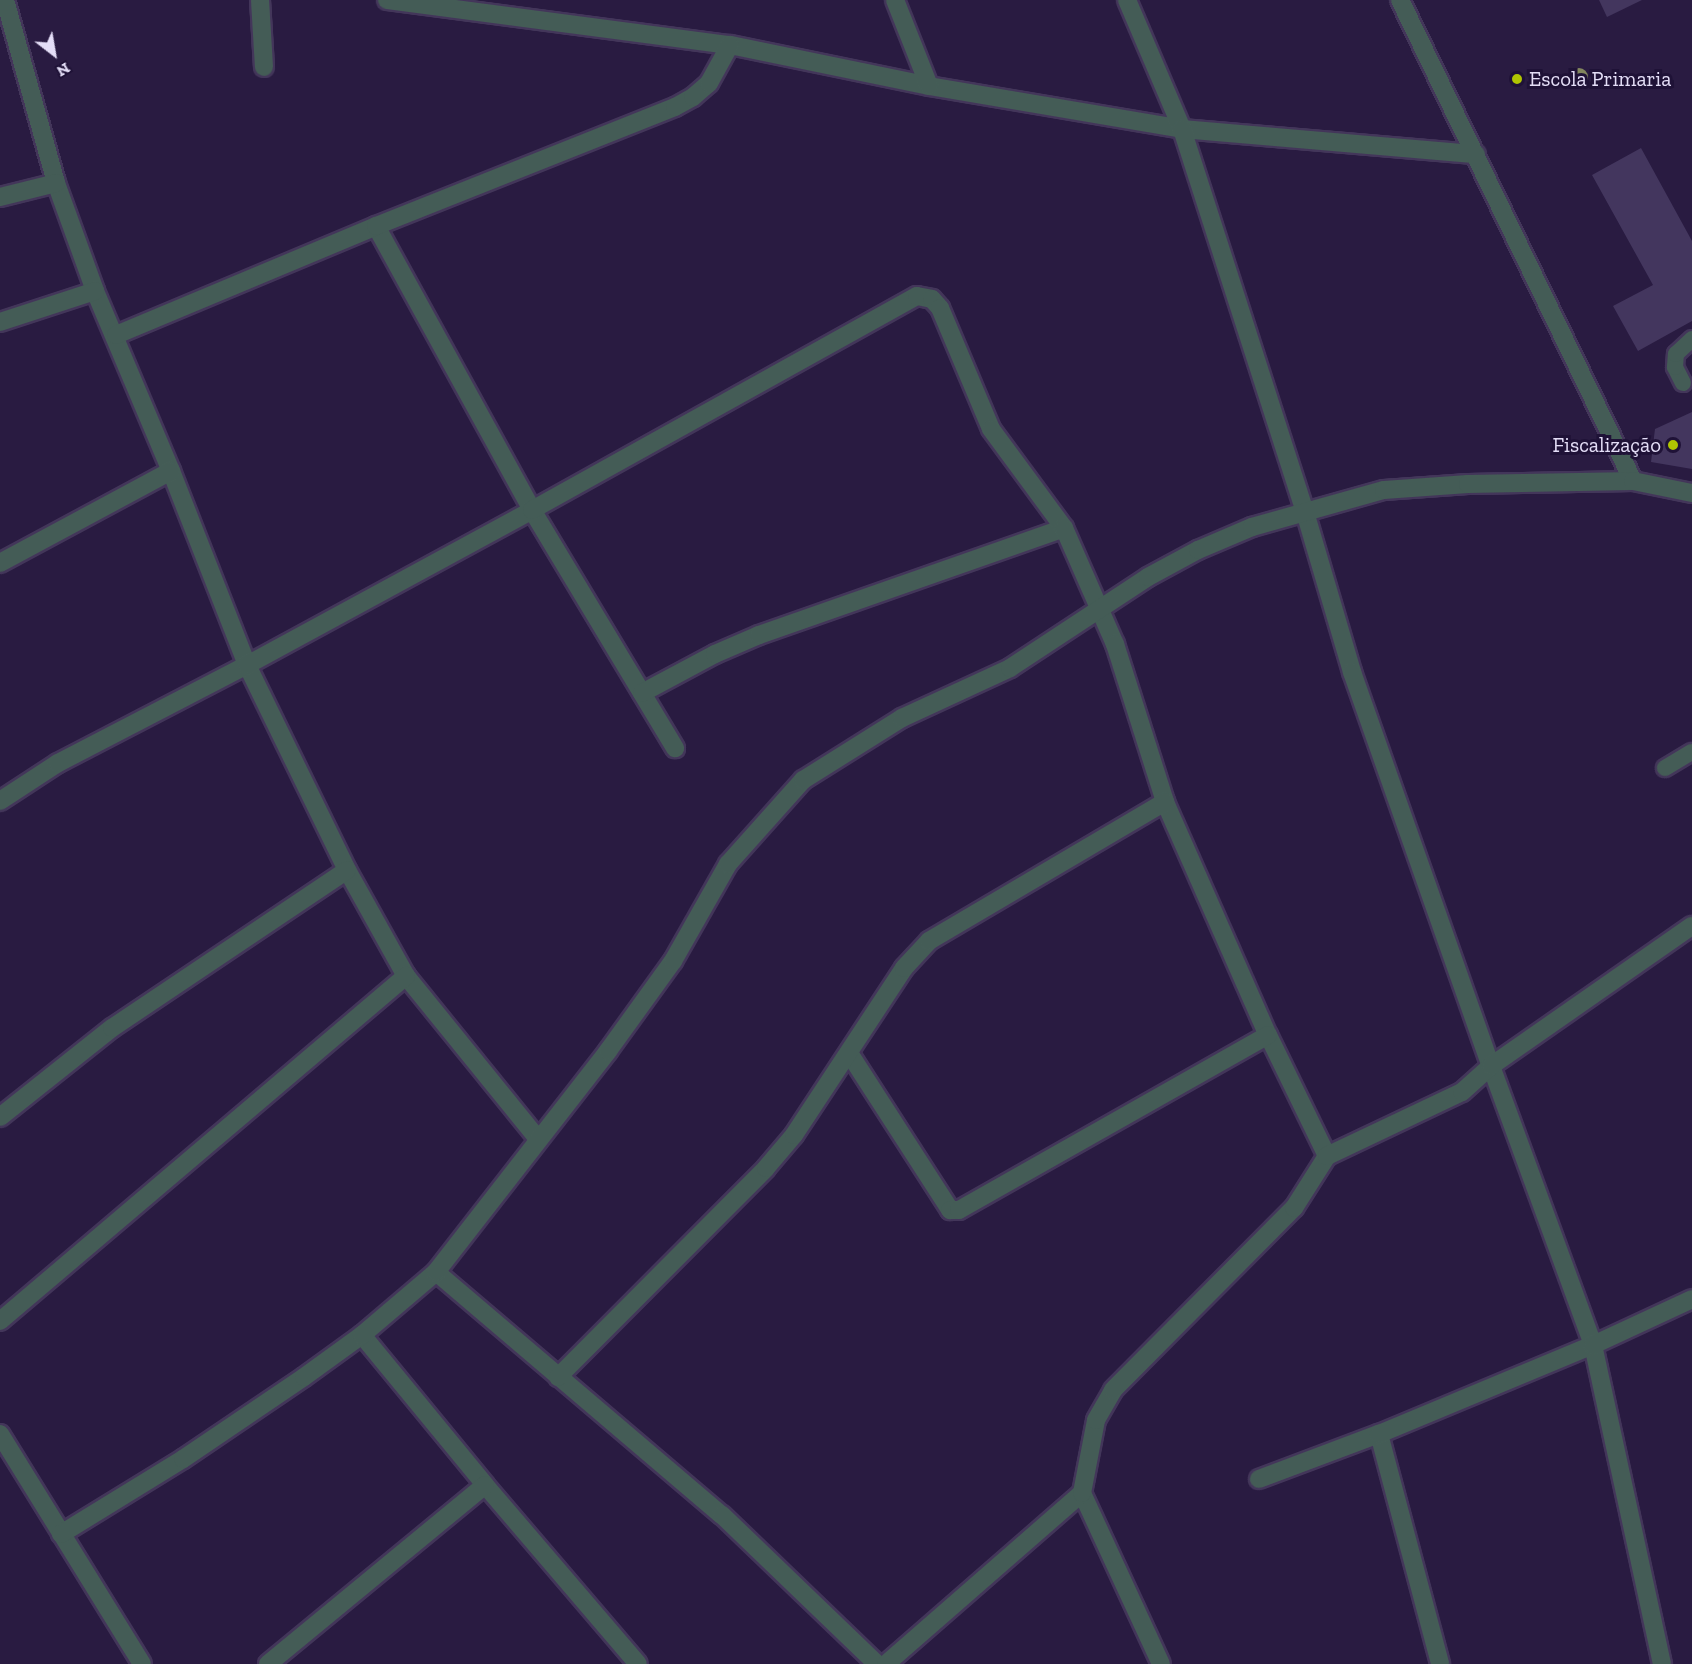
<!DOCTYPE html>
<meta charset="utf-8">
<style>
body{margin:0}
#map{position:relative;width:1692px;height:1664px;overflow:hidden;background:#291b41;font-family:"Zilla Slab",serif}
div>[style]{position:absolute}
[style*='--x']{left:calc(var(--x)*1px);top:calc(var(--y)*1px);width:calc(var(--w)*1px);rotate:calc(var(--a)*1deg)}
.building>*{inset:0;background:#43365e}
.roads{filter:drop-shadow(2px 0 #43365a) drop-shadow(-2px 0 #43365a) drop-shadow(0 2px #43365a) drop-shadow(0 -2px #43365a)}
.lane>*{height:16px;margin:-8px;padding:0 8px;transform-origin:8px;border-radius:8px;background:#445c56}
.street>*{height:18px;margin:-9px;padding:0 9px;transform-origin:9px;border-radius:9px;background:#445c56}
.trees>*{width:18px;height:18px;margin:-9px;border-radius:50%;background:#83875e}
.dots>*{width:16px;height:16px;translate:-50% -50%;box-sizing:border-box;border:3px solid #1f1237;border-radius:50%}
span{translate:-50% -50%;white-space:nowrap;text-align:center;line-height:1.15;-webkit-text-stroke:6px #1f1237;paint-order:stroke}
.poi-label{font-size:21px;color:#e4def7}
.left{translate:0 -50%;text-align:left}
.right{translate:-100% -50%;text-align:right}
.north{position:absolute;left:24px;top:24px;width:60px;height:60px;-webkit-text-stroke:4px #1f1237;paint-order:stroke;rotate:149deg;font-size:16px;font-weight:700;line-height:24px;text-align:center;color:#e4def7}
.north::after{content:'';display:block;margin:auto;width:21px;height:27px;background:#e4def7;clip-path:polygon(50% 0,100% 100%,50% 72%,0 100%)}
</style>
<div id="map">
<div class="building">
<i style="clip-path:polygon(1599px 0,1642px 0,1607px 17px)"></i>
<i style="clip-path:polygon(1641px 148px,1692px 241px,1692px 321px,1638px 351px,1613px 306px,1653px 285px,1592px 175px)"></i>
<i style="clip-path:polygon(1692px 412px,1692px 469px,1651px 462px,1655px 429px)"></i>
</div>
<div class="roads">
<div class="lane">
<i style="--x:1683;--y:383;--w:18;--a:-117"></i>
<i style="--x:1675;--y:367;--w:13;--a:-86"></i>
<i style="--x:1676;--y:354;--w:22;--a:-43"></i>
<i style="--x:1665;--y:768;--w:31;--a:-31"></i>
</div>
<div class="street">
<i style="--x:5;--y:0;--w:190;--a:74.4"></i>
<i style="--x:56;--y:183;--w:115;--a:70.1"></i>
<i style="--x:95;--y:291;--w:195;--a:67.1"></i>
<i style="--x:171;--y:471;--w:208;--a:68.6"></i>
<i style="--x:247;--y:665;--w:228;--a:64"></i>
<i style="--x:347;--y:870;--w:121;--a:60.9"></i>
<i style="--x:406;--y:976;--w:210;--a:51"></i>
<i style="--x:260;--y:0;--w:67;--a:86.6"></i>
<i style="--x:387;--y:0;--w:346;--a:7.5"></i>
<i style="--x:730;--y:45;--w:203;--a:11.6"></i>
<i style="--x:929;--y:86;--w:257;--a:9.6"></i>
<i style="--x:1182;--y:129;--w:295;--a:4.9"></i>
<i style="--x:895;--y:0;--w:92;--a:68.4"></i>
<i style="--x:1127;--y:0;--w:140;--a:66.9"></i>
<i style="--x:1182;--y:129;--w:402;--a:72.2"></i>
<i style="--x:1305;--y:512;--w:167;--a:73.6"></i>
<i style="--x:1352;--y:672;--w:418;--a:70.6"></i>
<i style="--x:1491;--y:1066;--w:297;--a:69.9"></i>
<i style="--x:1593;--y:1345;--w:326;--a:77.8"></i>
<i style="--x:1400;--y:0;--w:534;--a:64.15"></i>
<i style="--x:0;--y:197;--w:58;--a:-14"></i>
<i style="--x:376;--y:226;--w:324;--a:61.2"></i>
<i style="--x:532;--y:510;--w:278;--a:59"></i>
<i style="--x:0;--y:322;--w:100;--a:-18.1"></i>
<i style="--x:116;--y:335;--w:282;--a:-22.7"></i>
<i style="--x:376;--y:226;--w:322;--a:-21.7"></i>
<i style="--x:675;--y:107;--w:21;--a:-29"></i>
<i style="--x:693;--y:97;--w:21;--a:-41"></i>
<i style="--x:709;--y:83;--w:43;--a:-61.1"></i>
<i style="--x:0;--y:563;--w:194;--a:-28.3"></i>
<i style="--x:642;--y:693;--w:83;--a:-28.1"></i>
<i style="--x:715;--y:654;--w:48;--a:-23.4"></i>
<i style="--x:759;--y:635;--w:323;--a:-19.3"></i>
<i style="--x:0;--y:801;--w:69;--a:-33.2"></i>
<i style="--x:58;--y:763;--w:213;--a:-27.4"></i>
<i style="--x:247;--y:665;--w:324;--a:-28.5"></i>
<i style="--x:532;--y:510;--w:440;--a:-29.1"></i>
<i style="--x:917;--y:296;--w:15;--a:11"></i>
<i style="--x:932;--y:299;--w:12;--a:48"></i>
<i style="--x:940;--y:308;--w:131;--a:67.1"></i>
<i style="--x:991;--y:429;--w:123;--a:53.6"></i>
<i style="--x:1064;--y:528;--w:127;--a:66.3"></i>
<i style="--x:1115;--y:644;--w:166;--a:72.4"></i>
<i style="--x:1165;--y:802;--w:255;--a:66.2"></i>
<i style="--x:1268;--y:1035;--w:135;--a:64"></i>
<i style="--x:849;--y:1053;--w:187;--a:57.2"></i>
<i style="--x:950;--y:1210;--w:9;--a:0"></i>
<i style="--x:959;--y:1210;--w:355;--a:-29.5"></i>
<i style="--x:0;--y:1117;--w:143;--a:-38.5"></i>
<i style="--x:112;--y:1028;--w:283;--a:-33.9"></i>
<i style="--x:436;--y:1272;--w:375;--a:40.4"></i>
<i style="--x:722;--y:1515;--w:215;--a:43.9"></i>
<i style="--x:0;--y:1321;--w:533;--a:-40.36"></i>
<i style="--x:362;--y:1335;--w:194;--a:50.6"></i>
<i style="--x:485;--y:1485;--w:235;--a:49.5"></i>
<i style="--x:558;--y:1377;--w:295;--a:-45.1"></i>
<i style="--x:766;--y:1168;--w:43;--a:-49.7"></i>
<i style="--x:794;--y:1135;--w:200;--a:-56.6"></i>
<i style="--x:904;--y:968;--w:37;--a:-47"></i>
<i style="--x:929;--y:941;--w:274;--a:-30.5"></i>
<i style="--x:0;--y:1434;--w:270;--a:58.3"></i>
<i style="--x:1379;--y:1434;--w:238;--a:75.1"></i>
<i style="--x:1259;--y:1479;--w:128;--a:-20.6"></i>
<i style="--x:1379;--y:1434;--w:232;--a:-22.6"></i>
<i style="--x:1593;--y:1345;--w:109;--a:-24.9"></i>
<i style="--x:1082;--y:1493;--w:188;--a:65.2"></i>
<i style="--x:61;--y:1534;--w:143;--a:-31.6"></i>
<i style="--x:183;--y:1459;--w:146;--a:-34.1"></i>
<i style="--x:304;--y:1377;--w:72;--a:-35.9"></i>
<i style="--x:362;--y:1335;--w:97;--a:-40.4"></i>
<i style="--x:436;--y:1272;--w:280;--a:-52.1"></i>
<i style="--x:608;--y:1051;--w:111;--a:-54.2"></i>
<i style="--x:673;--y:961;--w:112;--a:-60.4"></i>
<i style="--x:728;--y:864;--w:113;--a:-48.2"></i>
<i style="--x:803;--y:780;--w:117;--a:-32.1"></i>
<i style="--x:902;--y:718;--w:119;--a:-24.8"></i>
<i style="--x:1010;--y:668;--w:165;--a:-33.4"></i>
<i style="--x:1148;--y:577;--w:57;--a:-28.4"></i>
<i style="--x:1198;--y:550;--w:59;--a:-23.1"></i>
<i style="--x:1252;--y:527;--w:137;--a:-15.7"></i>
<i style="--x:1384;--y:490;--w:84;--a:-4.1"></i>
<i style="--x:1468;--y:484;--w:165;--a:-1"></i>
<i style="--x:1633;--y:481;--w:60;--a:11.5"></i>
<i style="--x:268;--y:1664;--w:281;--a:-39.5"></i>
<i style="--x:886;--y:1664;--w:260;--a:-41.1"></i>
<i style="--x:1082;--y:1493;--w:74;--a:-79.1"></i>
<i style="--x:1096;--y:1420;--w:34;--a:-60"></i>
<i style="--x:1113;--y:1390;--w:257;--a:-45.2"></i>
<i style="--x:1294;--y:1208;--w:62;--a:-57.6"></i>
<i style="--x:1327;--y:1156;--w:149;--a:-25.4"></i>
<i style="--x:1462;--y:1092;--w:39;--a:-42"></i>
<i style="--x:1491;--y:1066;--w:245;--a:-34.9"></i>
</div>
</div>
<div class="trees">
<i style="left:1579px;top:77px"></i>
</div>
<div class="dots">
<i style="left:1517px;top:79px;background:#b0c502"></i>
<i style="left:1673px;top:445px;background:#b0c502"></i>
</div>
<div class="poi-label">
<span class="left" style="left:1529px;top:79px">Escola Primaria</span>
<span class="right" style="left:1661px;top:445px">Fiscalização</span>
</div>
<div class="north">N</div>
</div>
